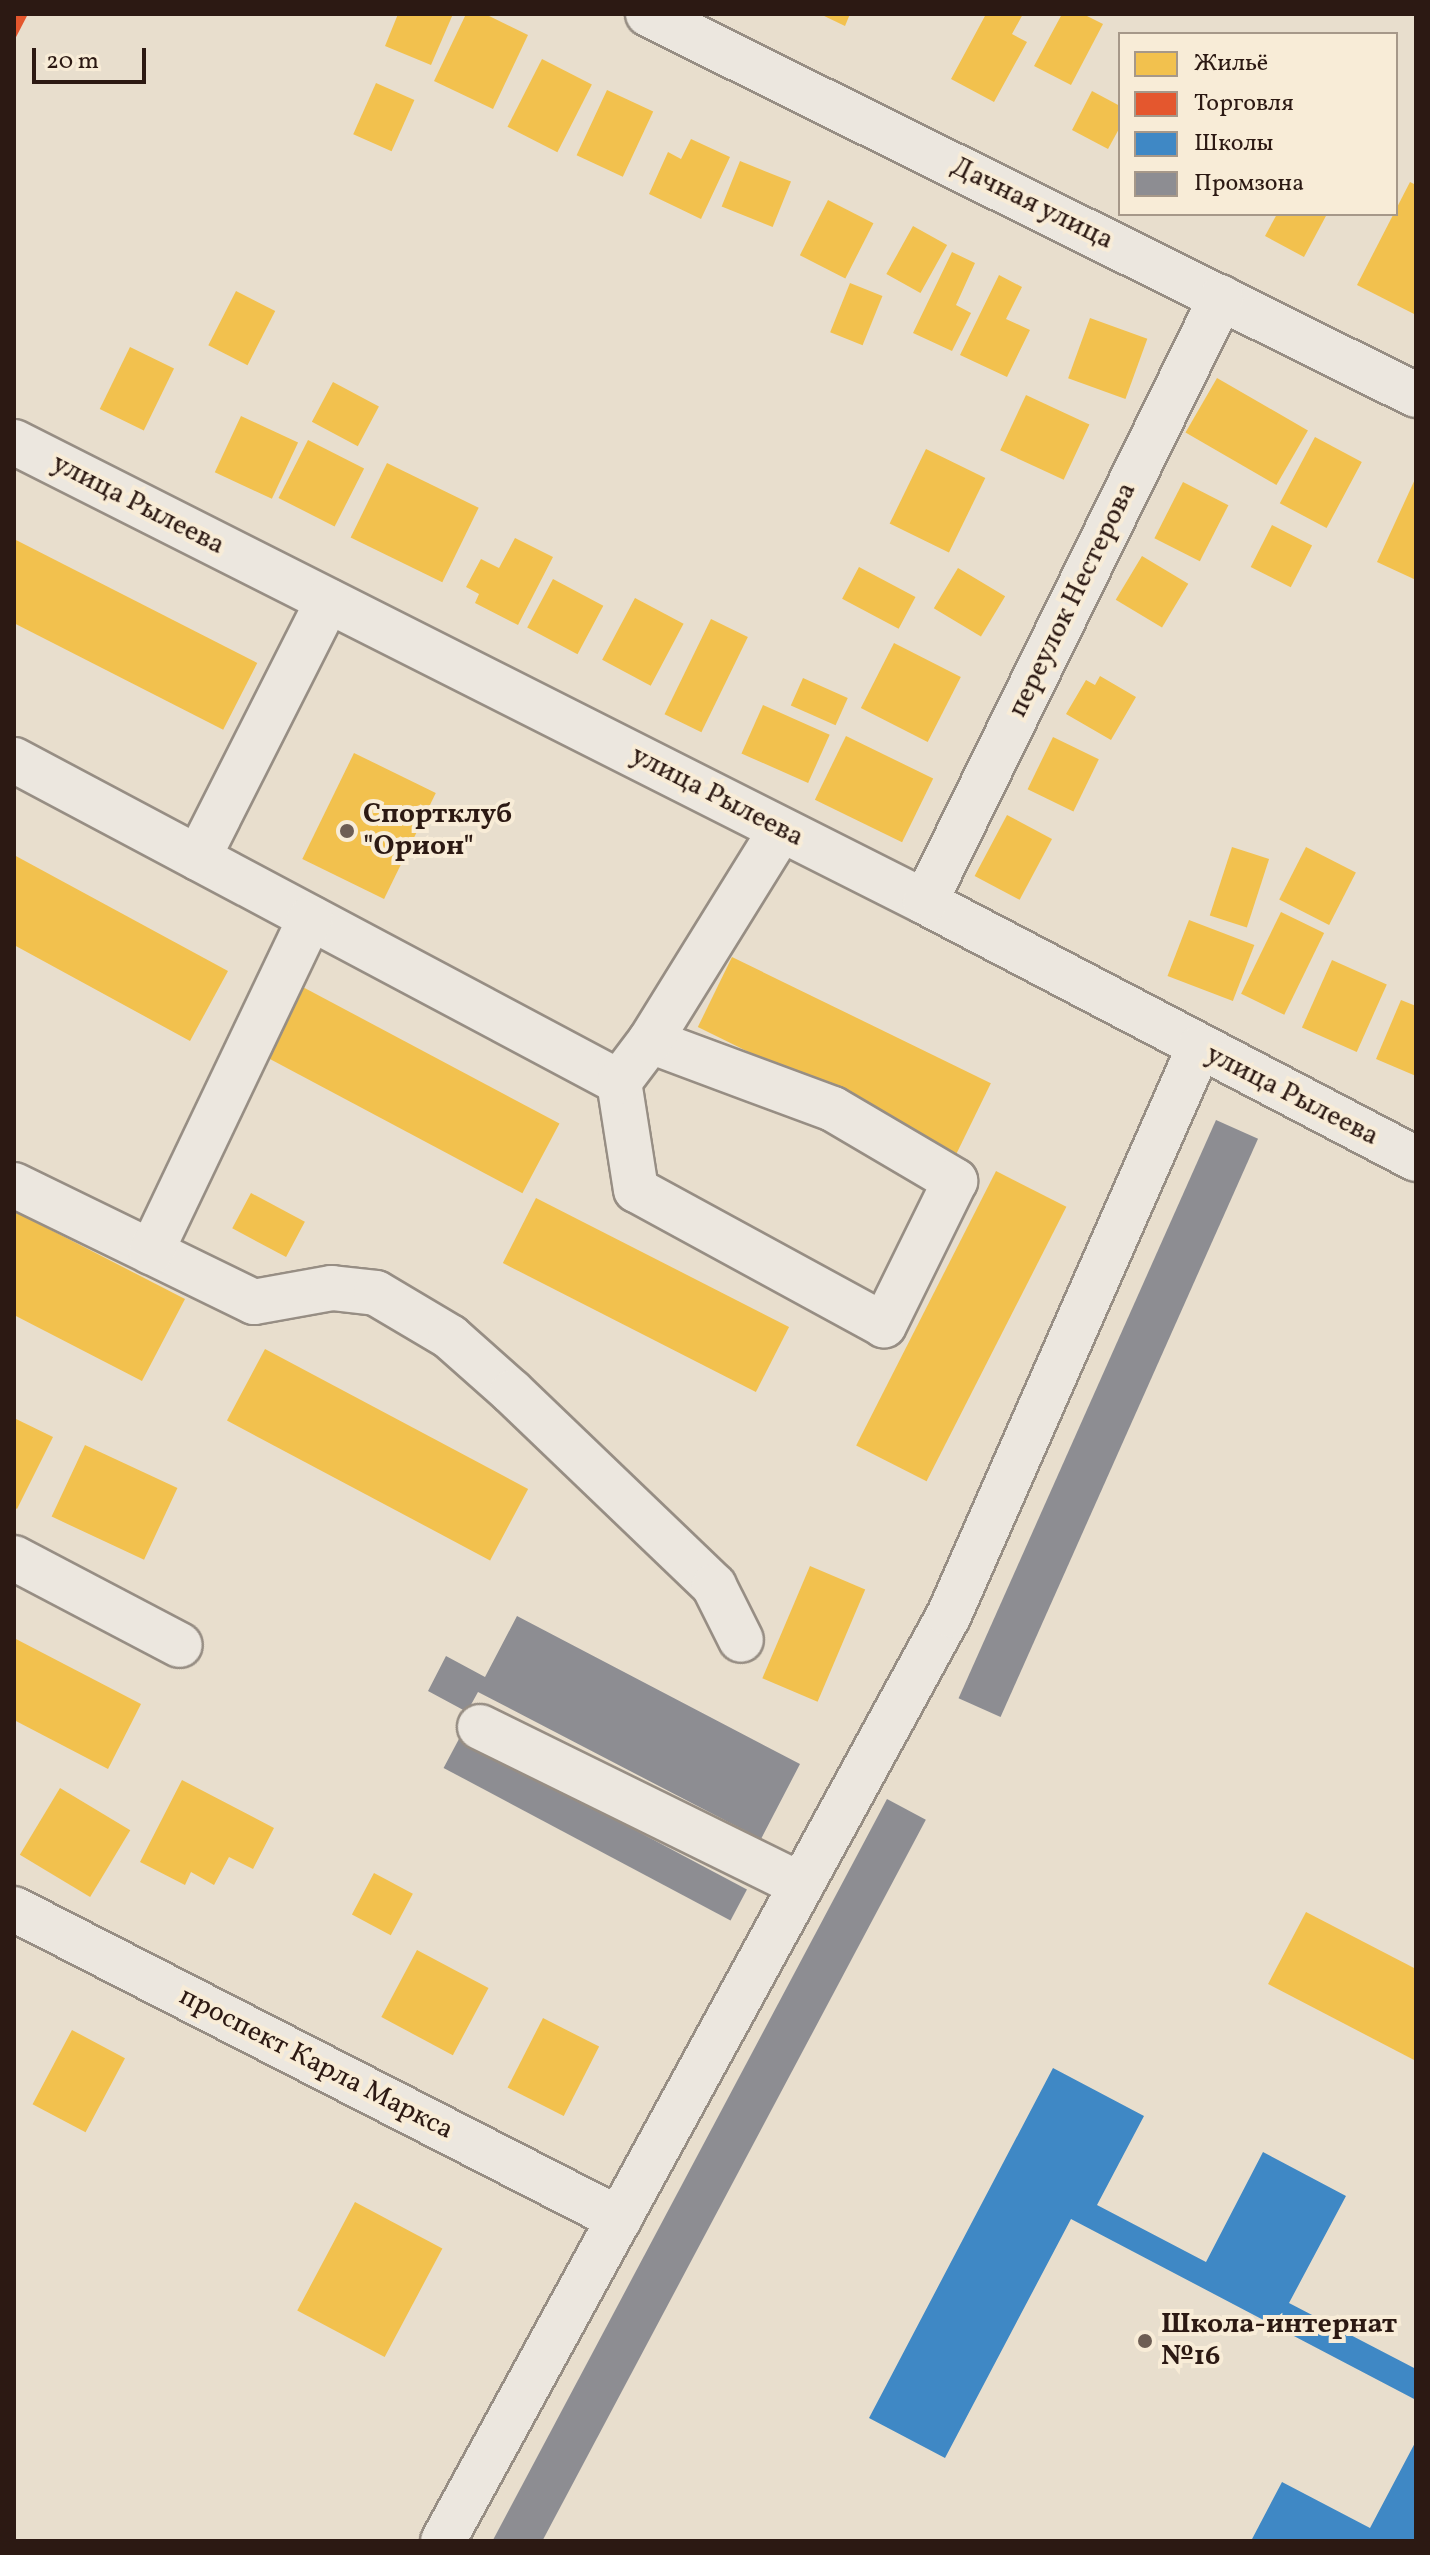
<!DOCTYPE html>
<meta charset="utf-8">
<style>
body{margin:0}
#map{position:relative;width:1430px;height:2555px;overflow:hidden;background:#e8decd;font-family:Vollkorn,serif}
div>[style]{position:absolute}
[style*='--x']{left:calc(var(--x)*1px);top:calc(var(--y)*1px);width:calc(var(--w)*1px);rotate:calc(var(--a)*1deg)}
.homes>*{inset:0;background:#f2c14e;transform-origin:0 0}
.shops>*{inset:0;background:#e4572e}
.schools>*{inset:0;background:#3f88c5}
.industry>*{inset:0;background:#8d8d92;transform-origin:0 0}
.roads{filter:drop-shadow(2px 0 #978e84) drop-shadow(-2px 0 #978e84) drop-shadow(0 2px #978e84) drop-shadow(0 -2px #978e84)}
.minor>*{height:44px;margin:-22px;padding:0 22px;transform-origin:22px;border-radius:22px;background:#ece7df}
.dots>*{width:22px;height:22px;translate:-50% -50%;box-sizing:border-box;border:4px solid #f8ecd7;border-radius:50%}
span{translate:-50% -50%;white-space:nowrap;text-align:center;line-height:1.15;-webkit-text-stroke:8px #f8ecd7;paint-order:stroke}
.street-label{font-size:28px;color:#2c1913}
.poi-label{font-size:28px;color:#2c1913;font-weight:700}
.left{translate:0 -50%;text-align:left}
.frame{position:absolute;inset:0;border:16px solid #2c1913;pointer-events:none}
.legend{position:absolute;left:1118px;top:32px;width:280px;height:184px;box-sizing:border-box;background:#f8ecd7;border:2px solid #a69889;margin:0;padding:10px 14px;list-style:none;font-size:24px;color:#2c1913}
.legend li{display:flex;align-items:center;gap:16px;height:40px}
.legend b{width:40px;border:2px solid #a69889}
.scale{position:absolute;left:32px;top:48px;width:114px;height:36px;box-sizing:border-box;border:4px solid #2c1913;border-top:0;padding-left:10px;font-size:24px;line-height:28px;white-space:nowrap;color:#2c1913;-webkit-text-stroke:6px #f8ecd7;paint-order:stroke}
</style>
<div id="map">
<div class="homes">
<i style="clip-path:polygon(398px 14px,453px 14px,431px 65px,385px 46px)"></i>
<i style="clip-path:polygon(466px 14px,485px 14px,528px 35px,493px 109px,434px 81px)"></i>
<i style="clip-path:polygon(820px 14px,850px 14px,845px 26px)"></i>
<i style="clip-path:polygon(986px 14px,1023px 14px,1012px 34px,1027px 42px,994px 102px,951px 79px)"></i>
<i style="clip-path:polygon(1062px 14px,1083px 14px,1103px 24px,1071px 85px,1034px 66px)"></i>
<i style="left:542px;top:59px;width:56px;height:76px;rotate:27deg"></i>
<i style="left:376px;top:83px;width:42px;height:56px;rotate:24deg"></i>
<i style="left:607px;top:90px;width:51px;height:72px;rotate:25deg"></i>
<i style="clip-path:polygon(1092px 91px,1120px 106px,1120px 127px,1108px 149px,1072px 130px)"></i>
<i style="clip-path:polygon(691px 139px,730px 157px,701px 219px,649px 194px,668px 152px,681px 159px)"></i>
<i style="left:740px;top:161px;width:55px;height:49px;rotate:22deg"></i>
<i style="clip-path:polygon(1410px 182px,1416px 185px,1416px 315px,1357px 285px)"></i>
<i style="left:828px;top:200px;width:51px;height:62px;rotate:27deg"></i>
<i style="clip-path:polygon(1277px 214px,1327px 214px,1304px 257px,1265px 236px)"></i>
<i style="left:913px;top:226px;width:39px;height:55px;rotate:29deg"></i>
<i style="clip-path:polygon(952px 252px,975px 263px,956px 305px,971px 313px,952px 351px,913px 333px)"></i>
<i style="clip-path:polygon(999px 275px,1022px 287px,1006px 319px,1030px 330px,1007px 377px,960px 355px)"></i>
<i style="left:850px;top:283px;width:35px;height:53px;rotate:22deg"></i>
<i style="left:236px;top:291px;width:44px;height:61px;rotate:27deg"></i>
<i style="left:1090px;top:318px;width:61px;height:64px;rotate:20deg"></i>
<i style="left:130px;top:347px;width:49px;height:69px;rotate:26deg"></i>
<i style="left:1217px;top:378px;width:105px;height:63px;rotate:30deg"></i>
<i style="left:333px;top:382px;width:52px;height:45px;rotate:28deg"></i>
<i style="left:1026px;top:395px;width:70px;height:61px;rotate:25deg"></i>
<i style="left:241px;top:416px;width:63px;height:62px;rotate:25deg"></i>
<i style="left:1315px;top:437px;width:53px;height:75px;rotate:28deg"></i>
<i style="left:308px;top:440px;width:63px;height:65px;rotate:27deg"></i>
<i style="left:926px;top:449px;width:66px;height:83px;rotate:26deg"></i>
<i style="left:387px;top:463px;width:102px;height:83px;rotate:26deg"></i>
<i style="clip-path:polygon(1416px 477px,1416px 580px,1377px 562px)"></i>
<i style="left:1183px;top:482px;width:51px;height:63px;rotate:27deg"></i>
<i style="left:1272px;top:525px;width:45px;height:47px;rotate:27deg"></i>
<i style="clip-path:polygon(515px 538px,553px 557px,518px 625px,475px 603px,479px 594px,466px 587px,481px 559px,499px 568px)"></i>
<i style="left:14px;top:539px;width:273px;height:75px;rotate:27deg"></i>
<i style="left:1142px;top:556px;width:54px;height:51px;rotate:31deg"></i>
<i style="left:859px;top:567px;width:64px;height:36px;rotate:28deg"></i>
<i style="left:958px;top:568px;width:55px;height:47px;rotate:31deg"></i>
<i style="left:553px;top:579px;width:57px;height:55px;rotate:28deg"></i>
<i style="left:635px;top:598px;width:55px;height:70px;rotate:28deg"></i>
<i style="left:711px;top:619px;width:41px;height:106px;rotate:26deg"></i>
<i style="left:894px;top:643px;width:75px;height:73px;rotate:27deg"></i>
<i style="clip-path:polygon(1100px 676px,1136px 697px,1111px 740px,1066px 714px,1086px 680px,1095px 685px)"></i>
<i style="left:803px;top:678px;width:49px;height:30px;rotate:24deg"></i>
<i style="left:763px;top:705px;width:73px;height:53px;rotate:24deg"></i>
<i style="left:846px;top:736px;width:97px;height:71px;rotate:26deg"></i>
<i style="left:1053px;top:737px;width:51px;height:58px;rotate:26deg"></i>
<i style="left:354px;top:753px;width:91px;height:118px;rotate:26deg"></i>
<i style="left:1007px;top:815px;width:51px;height:69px;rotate:28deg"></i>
<i style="left:1232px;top:847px;width:39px;height:72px;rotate:18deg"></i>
<i style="left:1306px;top:847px;width:56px;height:59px;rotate:27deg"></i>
<i style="clip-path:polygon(14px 855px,228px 971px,190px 1041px,14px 945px)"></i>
<i style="left:1281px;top:912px;width:48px;height:91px;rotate:26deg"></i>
<i style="left:1189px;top:920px;width:70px;height:60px;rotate:21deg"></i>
<i style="left:732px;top:957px;width:288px;height:78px;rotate:26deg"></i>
<i style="left:1332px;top:960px;width:60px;height:74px;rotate:24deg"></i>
<i style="left:299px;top:985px;width:295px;height:79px;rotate:28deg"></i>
<i style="clip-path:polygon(1401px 1000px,1416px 1006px,1416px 1076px,1376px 1059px)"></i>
<i style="left:996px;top:1171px;width:79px;height:308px;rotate:27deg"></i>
<i style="left:251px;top:1193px;width:61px;height:40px;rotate:28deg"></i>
<i style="left:536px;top:1198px;width:284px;height:73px;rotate:27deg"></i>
<i style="clip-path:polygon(14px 1211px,185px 1299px,142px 1381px,14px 1315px)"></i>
<i style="left:265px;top:1349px;width:298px;height:81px;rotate:28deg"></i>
<i style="clip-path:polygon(14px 1418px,53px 1437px,17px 1509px,14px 1507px)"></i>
<i style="left:85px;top:1445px;width:102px;height:79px;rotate:25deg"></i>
<i style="left:810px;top:1566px;width:60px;height:122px;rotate:23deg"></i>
<i style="clip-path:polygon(14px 1638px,141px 1704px,108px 1769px,14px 1720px)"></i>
<i style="clip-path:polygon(182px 1780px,274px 1828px,253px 1869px,229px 1857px,214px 1885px,191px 1872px,185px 1885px,140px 1862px)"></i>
<i style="left:60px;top:1788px;width:82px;height:78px;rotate:31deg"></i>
<i style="left:374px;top:1873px;width:44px;height:47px;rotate:28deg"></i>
<i style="clip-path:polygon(1306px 1912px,1416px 1969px,1416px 2061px,1268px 1984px)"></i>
<i style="left:417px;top:1950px;width:81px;height:76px;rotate:28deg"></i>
<i style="left:543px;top:2018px;width:63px;height:78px;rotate:27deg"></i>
<i style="left:72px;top:2030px;width:60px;height:84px;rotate:28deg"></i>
<i style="left:355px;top:2202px;width:99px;height:123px;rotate:28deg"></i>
</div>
<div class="shops">
<i style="clip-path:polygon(14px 14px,28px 14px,14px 41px)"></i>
</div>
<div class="schools">
<i style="clip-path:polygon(1053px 2068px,1144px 2116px,1097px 2205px,1206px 2262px,1263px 2152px,1346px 2196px,1289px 2303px,1416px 2369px,1416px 2400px,1071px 2219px,945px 2458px,869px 2418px)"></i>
<i style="clip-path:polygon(1416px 2441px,1416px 2541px,1251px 2541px,1282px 2482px,1370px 2528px)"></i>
</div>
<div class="industry">
<i style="left:1216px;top:1120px;width:46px;height:633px;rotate:24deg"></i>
<i style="clip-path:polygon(517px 1616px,800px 1764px,761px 1839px,478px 1692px,467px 1712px,428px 1691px,446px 1656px,485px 1677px)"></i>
<i style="left:460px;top:1737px;width:325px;height:35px;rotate:28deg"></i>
<i style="left:887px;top:1799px;width:44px;height:841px;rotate:28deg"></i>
</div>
<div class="roads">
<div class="minor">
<i style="--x:648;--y:14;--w:857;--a:26.39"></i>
<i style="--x:14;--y:442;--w:1021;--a:26.79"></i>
<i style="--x:925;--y:902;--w:554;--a:27.63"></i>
<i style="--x:14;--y:760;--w:685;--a:28.02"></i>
<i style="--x:198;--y:858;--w:288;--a:-63.2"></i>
<i style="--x:925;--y:902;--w:673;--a:-63.89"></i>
<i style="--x:650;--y:1041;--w:195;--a:20.4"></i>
<i style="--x:833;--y:1109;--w:142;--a:30.5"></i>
<i style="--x:955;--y:1181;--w:161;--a:116.2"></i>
<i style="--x:884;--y:1325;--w:282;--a:-151.4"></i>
<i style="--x:636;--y:1190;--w:109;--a:-98.9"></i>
<i style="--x:619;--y:1082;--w:51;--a:-52.9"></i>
<i style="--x:650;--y:1041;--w:248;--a:-58.2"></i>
<i style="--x:14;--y:1185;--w:267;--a:26"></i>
<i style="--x:254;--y:1302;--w:79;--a:-10.2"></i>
<i style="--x:332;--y:1288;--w:44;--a:6.5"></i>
<i style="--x:376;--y:1293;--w:86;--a:30.7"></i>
<i style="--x:450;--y:1337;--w:83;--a:41.6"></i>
<i style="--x:512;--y:1392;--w:280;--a:43.8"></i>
<i style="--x:714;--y:1586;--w:60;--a:63.4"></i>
<i style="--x:151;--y:1252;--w:370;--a:-64.5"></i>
<i style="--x:14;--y:1558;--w:187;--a:27.7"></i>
<i style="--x:480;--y:1727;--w:358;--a:26.2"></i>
<i style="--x:14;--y:1909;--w:680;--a:27.13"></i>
<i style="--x:443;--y:2541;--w:1055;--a:-61.35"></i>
<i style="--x:949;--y:1615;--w:620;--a:-66.21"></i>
</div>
</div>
<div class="dots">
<i style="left:347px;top:831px;background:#6e5e54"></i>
<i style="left:1145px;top:2341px;background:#6e5e54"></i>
</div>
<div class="street-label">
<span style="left:1032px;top:204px;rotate:26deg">Дачная улица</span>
<span style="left:138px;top:505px;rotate:27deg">улица Рылеева</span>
<span style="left:1073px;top:600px;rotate:-64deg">переулок Нестерова</span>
<span style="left:717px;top:797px;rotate:27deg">улица Рылеева</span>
<span style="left:1292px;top:1096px;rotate:27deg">улица Рылеева</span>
<span style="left:316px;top:2064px;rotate:27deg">проспект Карла Маркса</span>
</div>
<div class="poi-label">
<span class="left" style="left:363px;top:831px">Спортклуб<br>"Орион"</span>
<span class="left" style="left:1161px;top:2341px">Школа-интернат<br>№16</span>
</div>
<div class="frame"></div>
<ul class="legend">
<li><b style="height:22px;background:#f2c14e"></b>Жильё</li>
<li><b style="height:22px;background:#e4572e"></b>Торговля</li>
<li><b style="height:22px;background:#3f88c5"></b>Школы</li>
<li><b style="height:22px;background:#8d8d92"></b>Промзона</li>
</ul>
<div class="scale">20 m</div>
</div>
